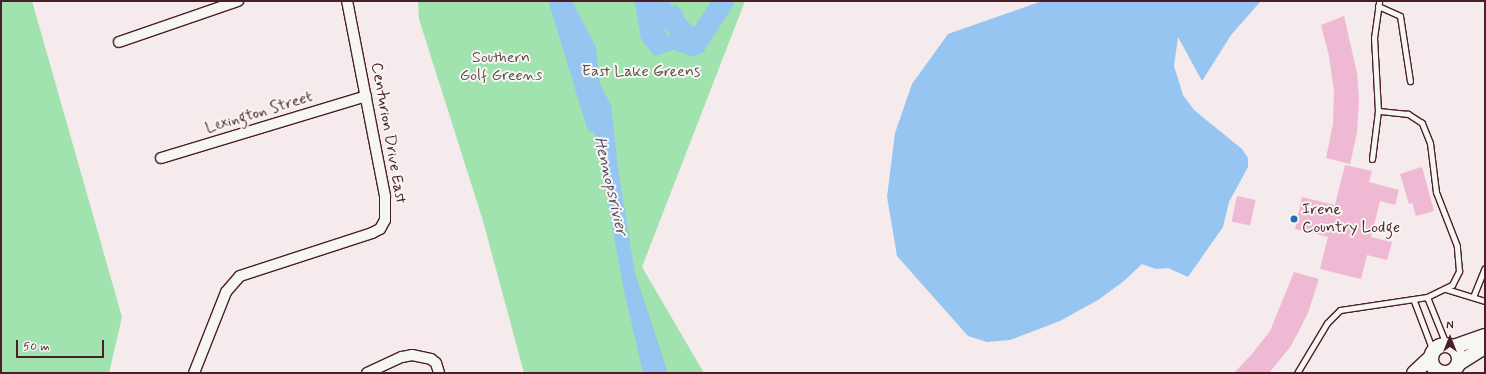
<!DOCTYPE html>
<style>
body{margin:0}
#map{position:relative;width:1486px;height:374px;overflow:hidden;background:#f5eaec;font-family:Mynerve,sans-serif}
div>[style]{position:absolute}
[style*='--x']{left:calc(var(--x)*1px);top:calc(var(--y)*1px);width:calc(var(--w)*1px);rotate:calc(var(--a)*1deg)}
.green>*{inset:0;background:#a0e3ae}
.water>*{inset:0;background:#95c5f0}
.river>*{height:21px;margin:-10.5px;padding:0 10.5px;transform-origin:10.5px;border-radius:10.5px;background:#95c5f0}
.building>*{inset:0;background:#efb9d3;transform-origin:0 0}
.roads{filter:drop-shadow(1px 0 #4a1f2b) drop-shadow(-1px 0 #4a1f2b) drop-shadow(0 1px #4a1f2b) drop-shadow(0 -1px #4a1f2b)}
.lane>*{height:5px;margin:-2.5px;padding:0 2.5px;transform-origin:2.5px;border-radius:2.5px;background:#f6f6f2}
.street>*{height:10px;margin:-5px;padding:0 5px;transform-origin:5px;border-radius:5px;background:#f6f6f2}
.secondary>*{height:14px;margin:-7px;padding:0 7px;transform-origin:7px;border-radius:7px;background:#f6f6f2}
.secondary>.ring{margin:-7px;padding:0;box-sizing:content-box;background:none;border:14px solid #f6f6f2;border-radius:50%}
.dots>*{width:11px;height:11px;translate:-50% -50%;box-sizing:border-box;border:2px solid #f6f6f2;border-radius:50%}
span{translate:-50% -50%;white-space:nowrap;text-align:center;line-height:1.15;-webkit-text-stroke:4px #f6f6f2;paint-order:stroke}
.park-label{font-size:16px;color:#60504c}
.street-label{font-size:16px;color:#4a1f2b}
.poi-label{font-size:16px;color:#4a1f2b}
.left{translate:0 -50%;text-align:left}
.water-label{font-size:17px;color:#605166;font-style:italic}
.frame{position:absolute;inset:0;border:2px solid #4a1f2b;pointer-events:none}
.north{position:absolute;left:1430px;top:318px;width:40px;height:40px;-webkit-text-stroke:3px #f6f6f2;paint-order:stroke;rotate:0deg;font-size:11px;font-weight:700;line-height:16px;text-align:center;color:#4a1f2b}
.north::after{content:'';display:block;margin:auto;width:14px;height:18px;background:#4a1f2b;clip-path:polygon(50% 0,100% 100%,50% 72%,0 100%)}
.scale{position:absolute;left:16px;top:340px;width:88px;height:18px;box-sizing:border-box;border:2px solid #4a1f2b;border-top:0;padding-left:5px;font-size:12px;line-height:14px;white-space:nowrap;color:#4a1f2b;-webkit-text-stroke:3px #f6f6f2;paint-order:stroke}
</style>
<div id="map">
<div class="green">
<i style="clip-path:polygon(1px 1px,32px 1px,122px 317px,109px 373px,1px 373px)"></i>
<i style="clip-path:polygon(418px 1px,745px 1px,642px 267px,704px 373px,524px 373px,483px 221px,419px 19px)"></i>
</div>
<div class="water">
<i style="clip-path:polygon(552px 1px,572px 1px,596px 47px,600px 84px,611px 105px,618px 168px,635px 273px,668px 373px,643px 373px,624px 291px,588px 95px,564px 24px)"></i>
<i style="clip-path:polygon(631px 1px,654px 1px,650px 5px,657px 10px,667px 36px,678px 27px,679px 18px,671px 12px,672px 5px,676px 5px,683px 13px,684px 22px,689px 28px,699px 25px,719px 1px,726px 1px,694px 57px,673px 50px,654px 56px,641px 39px,635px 4px)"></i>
<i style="clip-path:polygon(1042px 1px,1261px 1px,1231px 35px,1202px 81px,1178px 37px,1174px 66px,1183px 95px,1194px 110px,1242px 149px,1248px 158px,1248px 167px,1229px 202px,1223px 227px,1188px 277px,1168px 268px,1156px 269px,1142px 264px,1124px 281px,1098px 300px,1060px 321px,1010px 340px,987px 342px,968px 336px,897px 256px,887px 197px,895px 133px,912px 84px,948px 34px)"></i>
</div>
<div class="river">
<i style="--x:559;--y:1;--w:127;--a:73.1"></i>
<i style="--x:653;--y:1;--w:60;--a:45.7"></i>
<i style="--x:695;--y:44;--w:51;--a:-56.9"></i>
</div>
<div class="building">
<i style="clip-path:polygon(1344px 16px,1357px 73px,1359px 99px,1357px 133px,1350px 164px,1326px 158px,1333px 124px,1334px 91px,1329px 56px,1321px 25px)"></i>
<i style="clip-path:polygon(1345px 165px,1372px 171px,1369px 182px,1399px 190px,1395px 205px,1380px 201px,1371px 237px,1392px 242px,1387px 260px,1367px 255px,1361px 279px,1320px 269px,1328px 237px,1295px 229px,1302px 197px,1335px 205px)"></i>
<i style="clip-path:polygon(1422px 167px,1434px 211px,1416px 216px,1412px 203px,1409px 204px,1400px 174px)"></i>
<i style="left:1237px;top:196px;width:19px;height:26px;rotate:12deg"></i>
<i style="clip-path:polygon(1294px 272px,1319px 279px,1308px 313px,1291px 346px,1269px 373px,1234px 373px,1251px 355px,1270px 331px)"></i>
</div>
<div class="roads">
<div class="lane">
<i style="--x:1378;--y:6;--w:24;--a:24"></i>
<i style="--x:1400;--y:16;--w:66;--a:81.3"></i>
<i style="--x:1372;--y:159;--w:48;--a:-82.9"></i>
<i style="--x:1378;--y:111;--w:73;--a:-93.1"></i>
<i style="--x:1374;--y:38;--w:37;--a:-82"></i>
<i style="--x:1446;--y:289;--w:41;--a:17.1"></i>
<i style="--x:1427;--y:297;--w:51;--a:68"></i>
<i style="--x:1473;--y:297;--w:31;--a:-68"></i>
<i style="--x:1414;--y:301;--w:53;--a:69.2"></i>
<i style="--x:1297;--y:373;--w:58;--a:-59"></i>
<i style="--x:1327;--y:323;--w:18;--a:-45"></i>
<i style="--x:1340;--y:310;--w:88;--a:-8.5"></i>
<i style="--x:1427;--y:297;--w:28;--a:-26"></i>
<i style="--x:1452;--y:285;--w:16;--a:-63"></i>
<i style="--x:1459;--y:271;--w:25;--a:-95"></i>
<i style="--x:1457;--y:246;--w:58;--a:-111.3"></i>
<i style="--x:1436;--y:192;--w:49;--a:-97"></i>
<i style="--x:1430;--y:143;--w:22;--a:-112"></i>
<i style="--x:1422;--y:123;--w:17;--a:-147"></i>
<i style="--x:1408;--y:114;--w:30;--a:-174"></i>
</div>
<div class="street">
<i style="--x:119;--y:42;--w:126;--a:-19"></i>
<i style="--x:161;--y:158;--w:214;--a:-16.8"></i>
<i style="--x:194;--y:373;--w:87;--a:-68.4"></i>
<i style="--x:226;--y:292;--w:21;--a:-49"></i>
<i style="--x:240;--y:276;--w:139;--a:-18"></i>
<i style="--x:372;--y:233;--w:9;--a:-27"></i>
<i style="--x:380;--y:229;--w:10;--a:-61"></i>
<i style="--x:385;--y:220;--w:24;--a:-90"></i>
<i style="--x:385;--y:196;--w:199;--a:-101"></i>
<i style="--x:367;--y:373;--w:38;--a:-25"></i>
<i style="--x:402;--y:357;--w:10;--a:-11"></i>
<i style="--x:412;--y:355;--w:19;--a:12"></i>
<i style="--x:431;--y:359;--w:6;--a:39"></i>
<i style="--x:436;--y:363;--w:10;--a:73"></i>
</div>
<div class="secondary">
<i class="ring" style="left:1431px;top:345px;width:14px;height:14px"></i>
<i style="--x:1453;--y:347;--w:34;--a:-19"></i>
<i style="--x:1459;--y:363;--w:31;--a:-32"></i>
<i style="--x:1414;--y:373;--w:23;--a:-43"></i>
</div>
</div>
<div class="dots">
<i style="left:1294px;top:219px;background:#1f6fb2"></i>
</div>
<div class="park-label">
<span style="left:501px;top:67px">Southern<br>Golf Greens</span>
<span style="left:641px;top:72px">East Lake Greens</span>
</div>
<div class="street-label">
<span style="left:259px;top:113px;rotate:-17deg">Lexington Street</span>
<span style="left:388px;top:133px;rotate:80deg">Centurion Drive East</span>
</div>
<div class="poi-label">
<span class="left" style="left:1302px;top:219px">Irene<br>Country Lodge</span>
</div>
<div class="water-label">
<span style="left:610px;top:186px;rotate:77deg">Hennopsrivier</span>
</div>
<div class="frame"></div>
<div class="north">N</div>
<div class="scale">50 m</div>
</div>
